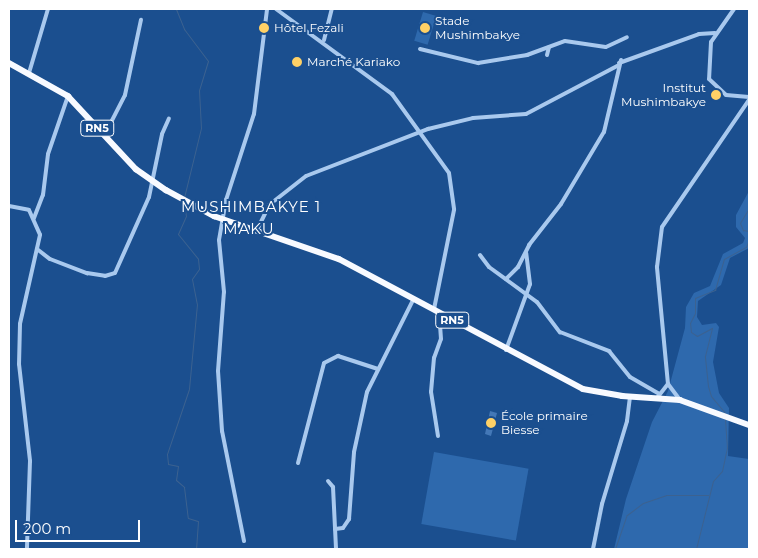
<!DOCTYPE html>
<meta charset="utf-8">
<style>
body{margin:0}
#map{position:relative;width:758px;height:558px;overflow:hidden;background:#1b4f8f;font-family:Montserrat,sans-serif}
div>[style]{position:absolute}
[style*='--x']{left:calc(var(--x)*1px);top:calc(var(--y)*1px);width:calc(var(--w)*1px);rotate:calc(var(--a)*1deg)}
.green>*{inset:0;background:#2e69ad;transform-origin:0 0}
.stream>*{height:1px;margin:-0.5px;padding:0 0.5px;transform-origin:0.5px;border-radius:0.5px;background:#3c6290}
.building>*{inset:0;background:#4478b7}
.minor>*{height:4px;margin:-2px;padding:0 2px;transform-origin:2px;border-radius:2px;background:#a9c9ee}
.trunk>*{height:5.5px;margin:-2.75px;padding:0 2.75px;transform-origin:2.75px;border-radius:2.75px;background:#f8faff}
.dots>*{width:14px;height:14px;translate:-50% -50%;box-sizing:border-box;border:2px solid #1b4f8f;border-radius:50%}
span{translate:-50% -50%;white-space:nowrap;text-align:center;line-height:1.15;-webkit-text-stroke:4px #1b4f8f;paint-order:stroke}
.shield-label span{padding:1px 4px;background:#1b4f8f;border:1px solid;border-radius:4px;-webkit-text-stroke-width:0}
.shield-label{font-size:11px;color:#fff;font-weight:700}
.poi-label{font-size:12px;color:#fff}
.left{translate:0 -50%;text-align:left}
.right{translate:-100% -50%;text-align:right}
.quarter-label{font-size:15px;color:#fff;letter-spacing:1px}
.frame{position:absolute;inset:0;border:10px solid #fff;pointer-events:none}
.scale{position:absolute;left:15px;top:520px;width:125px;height:22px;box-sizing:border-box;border:2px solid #fff;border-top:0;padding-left:6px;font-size:15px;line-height:18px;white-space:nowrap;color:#fff;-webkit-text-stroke:4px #1b4f8f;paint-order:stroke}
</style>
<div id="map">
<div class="green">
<i style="left:423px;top:12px;width:14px;height:30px;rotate:17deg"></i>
<i style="clip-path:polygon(749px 191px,749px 248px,730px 258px,721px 285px,698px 301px,697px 317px,702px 325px,716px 323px,719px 327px,713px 362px,719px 393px,729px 408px,728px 456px,749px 459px,749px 549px,614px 549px,626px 499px,652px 422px,668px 391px,685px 328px,686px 307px,694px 293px,710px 286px,723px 254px,743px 243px,745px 238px,736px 227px,736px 215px)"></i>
<i style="left:434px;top:452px;width:96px;height:73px;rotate:10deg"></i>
</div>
<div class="stream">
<i style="--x:176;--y:9;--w:22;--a:68"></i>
<i style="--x:184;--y:29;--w:40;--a:53"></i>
<i style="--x:208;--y:61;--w:30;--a:107"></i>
<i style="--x:199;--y:90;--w:38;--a:87"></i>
<i style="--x:201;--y:128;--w:72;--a:103.7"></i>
<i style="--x:184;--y:202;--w:14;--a:82"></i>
<i style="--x:186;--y:216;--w:20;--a:114"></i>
<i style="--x:178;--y:234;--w:32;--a:51"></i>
<i style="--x:198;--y:259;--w:10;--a:84"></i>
<i style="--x:199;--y:269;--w:12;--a:125"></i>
<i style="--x:192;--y:279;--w:25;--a:79"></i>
<i style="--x:197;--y:304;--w:85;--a:95.4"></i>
<i style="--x:189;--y:389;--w:69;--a:108.7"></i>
<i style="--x:167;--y:454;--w:10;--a:84"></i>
<i style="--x:168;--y:464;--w:10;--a:11"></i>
<i style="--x:178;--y:466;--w:14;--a:98"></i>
<i style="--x:176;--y:480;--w:11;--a:41"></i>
<i style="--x:184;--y:487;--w:31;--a:83"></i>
<i style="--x:188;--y:518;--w:10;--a:17"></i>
<i style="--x:198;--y:521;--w:28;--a:94"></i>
<i style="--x:749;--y:208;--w:17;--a:121"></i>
<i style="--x:740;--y:223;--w:8;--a:67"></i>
<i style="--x:743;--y:230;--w:6;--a:9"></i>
<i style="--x:726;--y:414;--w:23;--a:-130"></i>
<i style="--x:711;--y:396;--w:10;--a:-107"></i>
<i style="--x:708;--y:386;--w:30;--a:-96"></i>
<i style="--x:705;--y:356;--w:29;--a:-76"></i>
<i style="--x:712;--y:328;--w:17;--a:152"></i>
<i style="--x:697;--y:336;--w:7;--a:-146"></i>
<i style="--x:691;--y:332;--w:9;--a:-96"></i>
<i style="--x:690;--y:323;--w:11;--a:-63"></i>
<i style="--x:695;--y:313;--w:15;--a:-90"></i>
<i style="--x:695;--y:298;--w:22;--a:-22"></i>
<i style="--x:715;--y:290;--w:32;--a:-74"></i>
<i style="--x:724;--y:259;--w:25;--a:-29"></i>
<i style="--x:746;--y:247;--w:8;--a:-67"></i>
<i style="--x:615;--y:549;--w:36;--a:-71"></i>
<i style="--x:627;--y:515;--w:20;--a:-37"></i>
<i style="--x:643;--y:503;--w:24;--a:-19"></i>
<i style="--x:666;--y:495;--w:42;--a:0"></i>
<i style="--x:696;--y:549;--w:70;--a:-76"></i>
<i style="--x:713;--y:481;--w:13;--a:-48"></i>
<i style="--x:722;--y:471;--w:24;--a:-78"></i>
<i style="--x:727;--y:448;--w:30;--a:-94"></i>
</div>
<div class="building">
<i style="clip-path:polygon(490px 411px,497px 413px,491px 436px,485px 434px)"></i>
</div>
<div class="minor">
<i style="--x:276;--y:9;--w:144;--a:36.2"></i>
<i style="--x:392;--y:94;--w:97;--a:54.2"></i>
<i style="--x:449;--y:173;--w:37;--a:82"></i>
<i style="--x:454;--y:210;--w:101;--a:101.4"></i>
<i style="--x:734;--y:9;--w:40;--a:124.9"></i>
<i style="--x:711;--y:42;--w:37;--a:93"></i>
<i style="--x:709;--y:79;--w:23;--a:43"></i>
<i style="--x:726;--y:95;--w:23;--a:5"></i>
<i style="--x:324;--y:40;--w:32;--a:-76"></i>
<i style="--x:420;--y:49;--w:60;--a:13.6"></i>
<i style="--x:478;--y:63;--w:50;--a:-9.3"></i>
<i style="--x:527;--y:55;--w:40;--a:-20.2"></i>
<i style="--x:565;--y:41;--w:41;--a:8.3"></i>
<i style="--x:606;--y:47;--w:23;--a:-25"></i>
<i style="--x:547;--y:55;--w:8;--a:-76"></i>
<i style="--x:619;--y:63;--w:85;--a:-19.9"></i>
<i style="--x:699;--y:34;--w:16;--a:-4"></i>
<i style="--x:29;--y:73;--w:67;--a:-73.5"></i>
<i style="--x:104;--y:136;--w:46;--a:-62.9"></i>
<i style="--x:125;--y:95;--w:77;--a:-78"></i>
<i style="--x:9;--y:206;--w:20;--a:11"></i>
<i style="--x:29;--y:210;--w:27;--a:66"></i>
<i style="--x:40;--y:235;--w:91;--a:102.7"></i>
<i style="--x:20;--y:324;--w:40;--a:91.4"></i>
<i style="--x:19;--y:364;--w:98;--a:83.5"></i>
<i style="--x:30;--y:461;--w:88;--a:92"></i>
<i style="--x:34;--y:218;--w:25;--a:-69"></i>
<i style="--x:43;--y:195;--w:41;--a:-83"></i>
<i style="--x:48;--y:154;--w:61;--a:-71"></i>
<i style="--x:257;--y:230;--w:28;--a:-64"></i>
<i style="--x:269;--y:205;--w:47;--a:-38.1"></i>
<i style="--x:306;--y:176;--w:131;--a:-21.1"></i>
<i style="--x:428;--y:129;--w:46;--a:-13.7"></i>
<i style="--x:473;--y:118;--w:53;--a:-4.3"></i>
<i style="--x:526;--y:114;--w:103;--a:-27.8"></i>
<i style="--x:37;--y:249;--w:16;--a:38"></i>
<i style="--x:50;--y:259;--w:40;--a:21"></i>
<i style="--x:87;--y:273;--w:18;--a:9"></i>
<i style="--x:105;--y:276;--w:10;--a:-17"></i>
<i style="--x:115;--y:273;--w:83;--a:-65.9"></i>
<i style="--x:149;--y:197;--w:64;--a:-78.3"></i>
<i style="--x:162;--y:134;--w:17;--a:-66"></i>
<i style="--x:480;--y:255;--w:15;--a:53"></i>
<i style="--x:489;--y:267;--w:59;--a:36.1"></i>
<i style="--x:537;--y:302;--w:38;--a:53"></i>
<i style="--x:560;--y:332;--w:53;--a:21.2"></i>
<i style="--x:609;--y:351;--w:33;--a:51"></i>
<i style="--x:630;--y:377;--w:34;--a:30"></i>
<i style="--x:506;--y:279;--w:17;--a:-45"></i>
<i style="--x:518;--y:267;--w:25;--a:-63"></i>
<i style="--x:529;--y:245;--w:52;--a:-52"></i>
<i style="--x:561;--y:204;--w:84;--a:-59.2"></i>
<i style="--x:604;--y:132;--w:74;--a:-76.7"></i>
<i style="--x:506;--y:350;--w:70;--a:-70"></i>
<i style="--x:530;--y:284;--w:31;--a:-97"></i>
<i style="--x:668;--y:384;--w:20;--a:53"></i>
<i style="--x:657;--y:398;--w:18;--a:-52"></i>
<i style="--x:668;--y:384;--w:118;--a:-95.4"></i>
<i style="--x:657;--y:267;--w:40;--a:-82.9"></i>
<i style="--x:662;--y:227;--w:154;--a:-55.6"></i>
<i style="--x:438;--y:436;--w:45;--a:-99"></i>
<i style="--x:431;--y:392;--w:34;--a:-85"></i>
<i style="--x:434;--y:358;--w:20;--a:-70"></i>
<i style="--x:441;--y:339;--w:27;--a:-94"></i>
<i style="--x:298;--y:463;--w:103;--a:-75.4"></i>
<i style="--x:324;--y:363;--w:16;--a:-27"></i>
<i style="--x:338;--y:356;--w:42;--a:18"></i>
<i style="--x:328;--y:481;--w:8;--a:50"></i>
<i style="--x:333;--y:487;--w:62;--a:87.2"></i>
<i style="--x:335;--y:529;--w:8;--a:-7"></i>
<i style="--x:343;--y:528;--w:11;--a:-56"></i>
<i style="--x:349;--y:519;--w:67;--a:-85.7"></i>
<i style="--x:354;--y:452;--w:61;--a:-77.8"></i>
<i style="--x:367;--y:392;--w:103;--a:-63.4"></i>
<i style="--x:244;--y:541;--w:112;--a:-101.3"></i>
<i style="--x:222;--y:431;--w:60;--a:-93.8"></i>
<i style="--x:218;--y:371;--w:79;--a:-85.7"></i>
<i style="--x:224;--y:292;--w:52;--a:-95.5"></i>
<i style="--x:219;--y:240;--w:41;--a:-80.1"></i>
<i style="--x:226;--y:200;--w:90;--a:-72"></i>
<i style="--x:254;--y:114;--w:106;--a:-82.9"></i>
<i style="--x:593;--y:549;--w:46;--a:-78.7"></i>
<i style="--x:602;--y:504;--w:87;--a:-73.2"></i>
<i style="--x:627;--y:421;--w:25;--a:-83"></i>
</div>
<div class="trunk">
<i style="--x:9;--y:63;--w:68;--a:29.2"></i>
<i style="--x:68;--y:96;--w:100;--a:47"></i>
<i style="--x:136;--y:169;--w:37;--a:35"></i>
<i style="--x:166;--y:190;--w:55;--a:28.4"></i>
<i style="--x:214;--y:216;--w:132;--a:19"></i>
<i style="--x:339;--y:259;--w:276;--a:28"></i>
<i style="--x:583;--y:389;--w:40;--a:10"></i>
<i style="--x:622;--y:396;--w:58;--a:3.9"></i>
<i style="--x:680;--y:400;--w:73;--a:19.9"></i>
</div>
<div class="dots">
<i style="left:264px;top:28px;background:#ffd166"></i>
<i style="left:425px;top:28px;background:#ffd166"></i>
<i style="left:297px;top:62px;background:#ffd166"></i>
<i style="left:716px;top:95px;background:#ffd166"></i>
<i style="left:491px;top:423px;background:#ffd166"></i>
</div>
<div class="shield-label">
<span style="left:97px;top:128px">RN5</span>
<span style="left:452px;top:320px">RN5</span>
</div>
<div class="poi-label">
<span class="left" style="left:435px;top:28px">Stade<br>Mushimbakye</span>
<span class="left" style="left:274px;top:28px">Hôtel Fezali</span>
<span class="left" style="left:307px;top:62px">Marché Kariako</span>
<span class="right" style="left:706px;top:95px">Institut<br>Mushimbakye</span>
<span class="left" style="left:501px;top:423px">École primaire<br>Biesse</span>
</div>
<div class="quarter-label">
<span style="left:251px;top:207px">MUSHIMBAKYE 1</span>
<span style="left:249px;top:229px">MAKU</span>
</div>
<div class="frame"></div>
<div class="scale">200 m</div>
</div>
